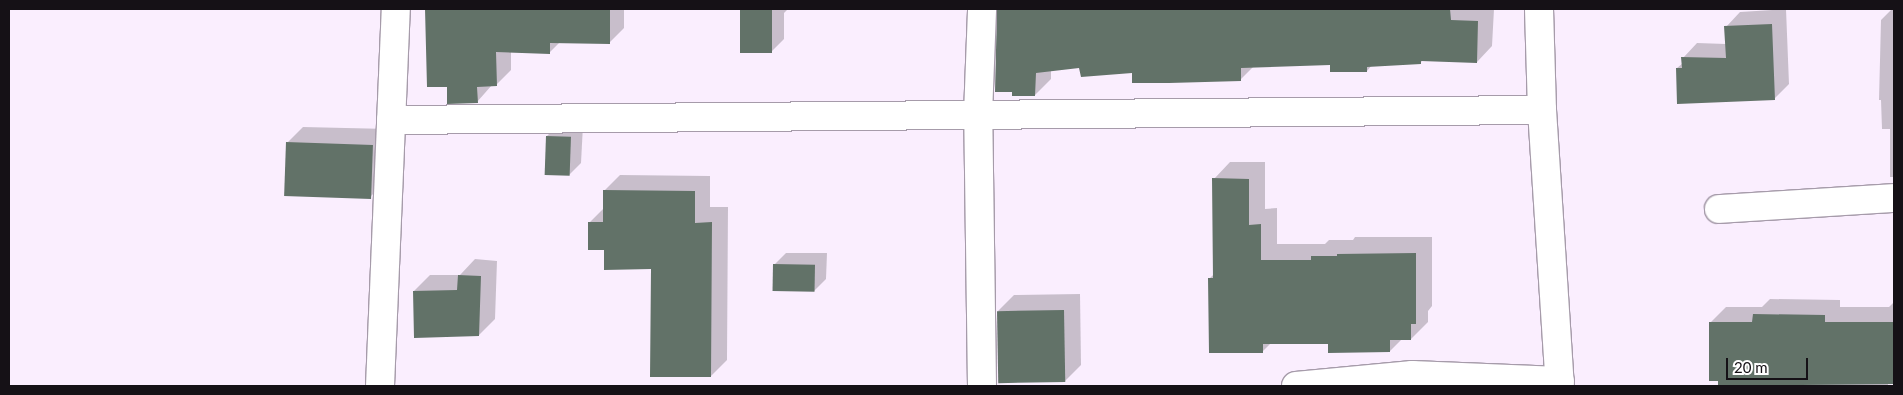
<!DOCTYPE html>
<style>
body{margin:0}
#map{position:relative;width:1903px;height:395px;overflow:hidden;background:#faeefe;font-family:Lato,sans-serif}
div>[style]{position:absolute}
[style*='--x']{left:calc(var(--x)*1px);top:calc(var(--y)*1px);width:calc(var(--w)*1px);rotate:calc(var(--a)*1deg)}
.shadow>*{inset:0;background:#0003}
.building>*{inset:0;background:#627268;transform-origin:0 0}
.roads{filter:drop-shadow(1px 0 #a69baa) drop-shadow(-1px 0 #a69baa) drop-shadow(0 1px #a69baa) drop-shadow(0 -1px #a69baa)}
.minor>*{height:28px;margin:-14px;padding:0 14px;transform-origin:14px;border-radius:14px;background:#fff}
span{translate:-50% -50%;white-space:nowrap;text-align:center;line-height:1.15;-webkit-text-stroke:4.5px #fff;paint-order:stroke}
.frame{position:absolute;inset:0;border:10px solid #151116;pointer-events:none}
.scale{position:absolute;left:1726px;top:358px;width:82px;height:22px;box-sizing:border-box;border:2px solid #151116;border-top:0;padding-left:6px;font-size:15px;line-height:18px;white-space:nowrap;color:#151116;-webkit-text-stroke:4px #fff;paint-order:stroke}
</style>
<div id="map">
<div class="shadow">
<i style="clip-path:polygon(427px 9px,624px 9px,624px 28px,609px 43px,560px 42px,550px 52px,511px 52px,511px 70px,496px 85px,492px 85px,477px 102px,448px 85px,428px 86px)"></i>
<i style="clip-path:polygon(741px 9px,788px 9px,784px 13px,784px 39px,772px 51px,742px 51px)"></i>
<i style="clip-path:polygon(999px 9px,1494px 9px,1492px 46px,1477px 62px,1423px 60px,1420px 63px,1372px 65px,1367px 71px,1331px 63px,1253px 67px,1240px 80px,1081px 66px,1051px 70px,1051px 79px,1035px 95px,996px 90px)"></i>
<i style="clip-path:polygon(1786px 9px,1789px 84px,1774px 99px,1677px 68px,1683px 63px,1683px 58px,1697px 43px,1726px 44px,1726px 27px,1740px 12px)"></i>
<i style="clip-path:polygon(1892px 9px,1894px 9px,1894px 177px,1890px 177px,1890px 129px,1882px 129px,1881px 100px,1879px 100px,1881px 20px)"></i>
<i style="clip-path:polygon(559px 124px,583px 125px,581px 163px,569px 175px,547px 136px)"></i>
<i style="clip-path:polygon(303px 127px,389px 129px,387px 181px,371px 196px,288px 142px)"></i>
<i style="clip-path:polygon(1230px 162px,1265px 162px,1265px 209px,1277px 208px,1277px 244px,1325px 244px,1329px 240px,1353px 240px,1355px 237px,1432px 237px,1432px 306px,1428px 311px,1428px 322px,1411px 339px,1402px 339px,1390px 351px,1329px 343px,1272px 342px,1262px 352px,1209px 279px,1214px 274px,1214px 179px)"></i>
<i style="clip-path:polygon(620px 175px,710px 176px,710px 207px,728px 207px,727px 360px,711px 376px,652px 267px,605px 249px,589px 223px,604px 208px,604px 191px)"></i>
<i style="clip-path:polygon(786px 253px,827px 253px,826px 279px,814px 291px,774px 265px)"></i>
<i style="clip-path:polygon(475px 259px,497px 261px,495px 319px,479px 335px,414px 291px,430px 275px,460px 275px)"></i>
<i style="clip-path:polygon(1080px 294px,1081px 365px,1065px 381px,998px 311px,1014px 295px)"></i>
<i style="clip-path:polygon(1770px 299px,1840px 300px,1840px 307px,1889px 307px,1894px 302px,1894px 383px,1888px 383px,1888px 386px,1720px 386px,1710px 323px,1726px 307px,1762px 307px)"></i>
</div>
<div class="building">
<i style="clip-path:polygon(425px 9px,610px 9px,610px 44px,550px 43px,550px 54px,496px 52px,497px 86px,477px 87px,478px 103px,447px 104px,447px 87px,427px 87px)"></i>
<i style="left:740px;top:9px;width:32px;height:44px"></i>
<i style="clip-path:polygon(997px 9px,1450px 9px,1451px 20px,1478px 21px,1477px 63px,1421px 61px,1421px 64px,1367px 67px,1367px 72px,1330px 72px,1330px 65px,1241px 68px,1241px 81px,1169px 83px,1132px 83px,1132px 73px,1081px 77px,1079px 68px,1036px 73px,1035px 96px,1012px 96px,1012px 92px,995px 92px)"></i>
<i style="clip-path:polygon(1772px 24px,1775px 100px,1677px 104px,1676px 68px,1682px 68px,1681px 57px,1726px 58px,1724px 26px)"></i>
<i style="left:546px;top:136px;width:25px;height:39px;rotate:2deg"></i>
<i style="left:286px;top:142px;width:87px;height:54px;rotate:2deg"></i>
<i style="clip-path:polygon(1212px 178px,1249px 179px,1249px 225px,1261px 224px,1261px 260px,1311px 260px,1311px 256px,1337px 256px,1337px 254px,1416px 253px,1416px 324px,1411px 324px,1411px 340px,1390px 340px,1390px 352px,1328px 353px,1328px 344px,1263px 344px,1263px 353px,1209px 353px,1208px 278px,1213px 278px)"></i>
<i style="clip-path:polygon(603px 190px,695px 191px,695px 223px,712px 222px,711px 377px,650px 377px,651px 269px,604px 270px,604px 250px,588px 250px,588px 222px,603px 222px)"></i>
<i style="left:773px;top:264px;width:42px;height:27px;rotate:1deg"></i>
<i style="clip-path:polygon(458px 275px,481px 276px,479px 336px,414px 338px,413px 291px,457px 290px)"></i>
<i style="left:1064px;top:310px;width:72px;height:67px;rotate:89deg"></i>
<i style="clip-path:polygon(1753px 314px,1825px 315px,1825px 322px,1894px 322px,1894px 384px,1718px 386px,1718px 381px,1709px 381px,1709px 322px,1752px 322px)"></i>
</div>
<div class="roads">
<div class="minor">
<i style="--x:1539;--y:9;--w:101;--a:88.3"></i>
<i style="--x:1542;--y:110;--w:277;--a:86.3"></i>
<i style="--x:391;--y:120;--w:1151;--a:-0.5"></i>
<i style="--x:1719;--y:209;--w:175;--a:-3.6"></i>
<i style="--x:380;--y:386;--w:377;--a:-87.6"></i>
<i style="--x:982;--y:386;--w:271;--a:-90.8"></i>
<i style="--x:978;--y:115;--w:106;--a:-87.8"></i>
<i style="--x:1296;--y:386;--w:117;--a:-5.4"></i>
<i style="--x:1412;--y:375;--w:148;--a:2.3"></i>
</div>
</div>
<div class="frame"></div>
<div class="scale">20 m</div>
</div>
